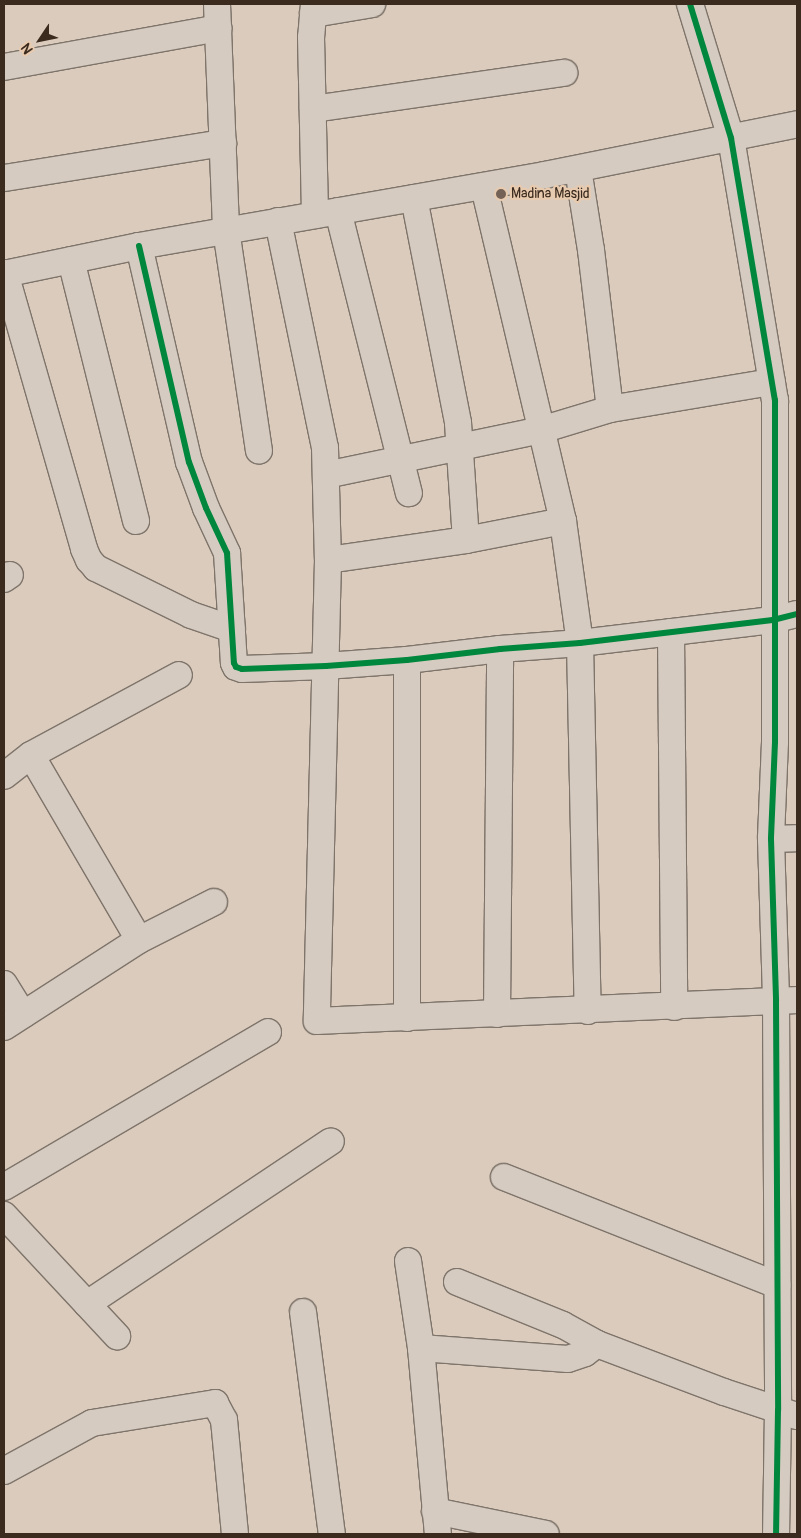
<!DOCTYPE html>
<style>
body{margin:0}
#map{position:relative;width:801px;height:1538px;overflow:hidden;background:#dbcbbc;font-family:Pangolin,sans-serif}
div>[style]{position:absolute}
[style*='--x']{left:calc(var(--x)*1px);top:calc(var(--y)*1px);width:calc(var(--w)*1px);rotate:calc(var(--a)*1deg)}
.roads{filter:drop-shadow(1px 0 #7e746a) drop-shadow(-1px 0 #7e746a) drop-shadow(0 1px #7e746a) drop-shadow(0 -1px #7e746a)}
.minor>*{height:26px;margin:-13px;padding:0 13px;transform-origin:13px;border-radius:13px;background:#d6cbc1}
.cycleway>*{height:6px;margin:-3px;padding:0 3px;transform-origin:3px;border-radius:3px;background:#00873e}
.dots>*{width:14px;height:14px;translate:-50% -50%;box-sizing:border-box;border:2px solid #e8cbaf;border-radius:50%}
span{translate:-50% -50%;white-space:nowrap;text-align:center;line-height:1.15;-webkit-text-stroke:4.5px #e8cbaf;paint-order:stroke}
.poi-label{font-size:14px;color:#3b2a1e}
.left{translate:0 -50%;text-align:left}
.frame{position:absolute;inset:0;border:5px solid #3b2a1e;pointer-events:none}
.north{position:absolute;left:15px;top:15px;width:50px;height:50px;-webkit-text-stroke:4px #e8cbaf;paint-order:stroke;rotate:236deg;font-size:14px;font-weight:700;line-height:20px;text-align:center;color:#3b2a1e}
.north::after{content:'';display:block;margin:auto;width:18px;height:22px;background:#3b2a1e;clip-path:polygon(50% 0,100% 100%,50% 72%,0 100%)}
</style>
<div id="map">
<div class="roads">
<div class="minor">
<i style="--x:217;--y:4;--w:226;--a:87.7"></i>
<i style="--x:226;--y:230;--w:223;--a:81.5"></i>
<i style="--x:314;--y:4;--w:33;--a:95"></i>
<i style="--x:311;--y:37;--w:178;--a:88.7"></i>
<i style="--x:690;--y:4;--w:140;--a:73"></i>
<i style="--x:731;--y:138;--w:266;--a:80.5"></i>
<i style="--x:775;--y:400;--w:342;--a:90"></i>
<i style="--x:775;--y:742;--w:97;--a:92.4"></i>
<i style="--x:771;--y:839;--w:162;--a:88.2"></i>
<i style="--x:776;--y:1001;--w:409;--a:89.7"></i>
<i style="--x:778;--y:1410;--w:124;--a:90.9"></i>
<i style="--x:313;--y:14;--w:60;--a:-9.6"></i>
<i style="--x:4;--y:67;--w:218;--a:-10.3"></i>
<i style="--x:313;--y:109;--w:254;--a:-8.2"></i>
<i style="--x:578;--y:169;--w:82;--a:80.9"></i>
<i style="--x:591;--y:250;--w:160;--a:83.2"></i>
<i style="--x:4;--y:178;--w:222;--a:-9.1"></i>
<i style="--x:414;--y:198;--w:229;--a:78.9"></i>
<i style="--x:458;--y:423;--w:117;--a:86.1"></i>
<i style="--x:338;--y:211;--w:291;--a:75.9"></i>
<i style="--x:278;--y:221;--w:232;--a:78.3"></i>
<i style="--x:325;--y:448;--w:112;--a:88.5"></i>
<i style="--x:328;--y:560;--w:139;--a:-8.2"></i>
<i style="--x:466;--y:540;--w:99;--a:-11.1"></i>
<i style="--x:563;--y:521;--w:344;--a:-103.3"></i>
<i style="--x:139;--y:246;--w:222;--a:77"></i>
<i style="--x:189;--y:462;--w:49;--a:69.7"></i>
<i style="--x:206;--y:508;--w:50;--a:65"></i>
<i style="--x:227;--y:553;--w:110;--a:86.4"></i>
<i style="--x:234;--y:663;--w:4;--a:63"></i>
<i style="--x:236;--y:667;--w:6;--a:18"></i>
<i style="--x:242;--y:669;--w:84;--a:-2"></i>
<i style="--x:326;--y:666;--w:81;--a:-4.2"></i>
<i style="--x:407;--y:660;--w:94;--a:-6.7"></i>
<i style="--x:500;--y:649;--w:80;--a:-4.3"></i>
<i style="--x:580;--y:643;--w:194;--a:-6.8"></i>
<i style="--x:773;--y:620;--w:25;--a:-14"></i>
<i style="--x:71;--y:260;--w:269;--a:76"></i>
<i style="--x:5;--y:273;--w:287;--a:74"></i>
<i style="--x:84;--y:549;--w:12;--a:66"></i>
<i style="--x:89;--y:560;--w:11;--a:49"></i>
<i style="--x:96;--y:568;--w:106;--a:26.3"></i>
<i style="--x:191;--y:615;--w:43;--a:18.9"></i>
<i style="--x:4;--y:274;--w:138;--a:-11.7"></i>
<i style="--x:139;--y:246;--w:412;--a:-9.9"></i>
<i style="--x:545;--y:175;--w:257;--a:-11.4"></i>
<i style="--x:326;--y:475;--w:220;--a:-11.8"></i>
<i style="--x:541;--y:430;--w:72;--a:-16.9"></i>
<i style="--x:610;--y:409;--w:164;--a:-9.5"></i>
<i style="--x:563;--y:521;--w:123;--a:82.1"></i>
<i style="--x:580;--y:643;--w:368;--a:88.8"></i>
<i style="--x:328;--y:560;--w:461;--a:91.4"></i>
<i style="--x:317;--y:1021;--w:480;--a:-2.5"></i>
<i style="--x:4;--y:579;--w:7;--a:-34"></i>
<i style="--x:671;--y:632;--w:375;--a:89.5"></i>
<i style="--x:31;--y:755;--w:214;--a:59.7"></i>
<i style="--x:4;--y:776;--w:34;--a:-38"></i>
<i style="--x:31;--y:755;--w:168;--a:-28.4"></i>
<i style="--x:771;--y:839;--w:26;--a:-2"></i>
<i style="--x:4;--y:984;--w:36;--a:58"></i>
<i style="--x:497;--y:1014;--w:365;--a:-89.5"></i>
<i style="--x:407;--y:1018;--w:358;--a:-90"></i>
<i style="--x:4;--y:1027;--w:161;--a:-32.8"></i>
<i style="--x:139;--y:940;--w:84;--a:-26.9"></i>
<i style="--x:504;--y:1177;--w:294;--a:21.6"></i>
<i style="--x:4;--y:1187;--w:306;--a:-30.4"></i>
<i style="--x:4;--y:1215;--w:166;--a:47"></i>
<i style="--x:408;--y:1261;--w:88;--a:81.5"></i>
<i style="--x:421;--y:1348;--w:187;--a:84.8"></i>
<i style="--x:457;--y:1282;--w:114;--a:22.1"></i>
<i style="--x:563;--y:1325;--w:39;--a:29"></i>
<i style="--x:597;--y:1344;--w:136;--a:20.7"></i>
<i style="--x:724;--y:1392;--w:77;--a:18.2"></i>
<i style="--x:87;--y:1304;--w:293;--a:-33.7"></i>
<i style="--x:303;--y:1312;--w:224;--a:82.6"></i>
<i style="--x:421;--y:1348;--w:147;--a:4.3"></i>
<i style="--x:568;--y:1359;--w:18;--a:-19"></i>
<i style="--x:585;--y:1353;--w:15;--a:-37"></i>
<i style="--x:4;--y:1471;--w:100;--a:-28.6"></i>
<i style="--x:92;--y:1423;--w:125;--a:-9.2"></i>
<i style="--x:215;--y:1403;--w:19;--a:62"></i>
<i style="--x:224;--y:1420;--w:115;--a:84.5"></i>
<i style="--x:435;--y:1511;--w:113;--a:11.7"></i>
</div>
</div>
<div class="cycleway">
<i style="--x:690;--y:4;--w:140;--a:73"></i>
<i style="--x:731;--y:138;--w:266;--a:80.5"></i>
<i style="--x:775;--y:400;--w:342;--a:90"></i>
<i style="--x:775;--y:742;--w:97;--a:92.4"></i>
<i style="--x:771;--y:839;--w:162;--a:88.2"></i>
<i style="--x:776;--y:1001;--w:409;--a:89.7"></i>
<i style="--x:778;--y:1410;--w:124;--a:90.9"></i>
<i style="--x:139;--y:246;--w:222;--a:77"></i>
<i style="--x:189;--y:462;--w:49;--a:69.7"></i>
<i style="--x:206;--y:508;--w:50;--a:65"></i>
<i style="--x:227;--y:553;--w:110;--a:86.4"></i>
<i style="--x:234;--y:663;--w:4;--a:63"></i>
<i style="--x:236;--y:667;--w:6;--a:18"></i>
<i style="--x:242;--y:669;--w:84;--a:-2"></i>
<i style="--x:326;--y:666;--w:81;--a:-4.2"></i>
<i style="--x:407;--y:660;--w:94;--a:-6.7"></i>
<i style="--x:500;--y:649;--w:80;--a:-4.3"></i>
<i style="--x:580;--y:643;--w:194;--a:-6.8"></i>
<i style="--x:773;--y:620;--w:25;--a:-14"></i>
</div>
<div class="dots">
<i style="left:501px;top:194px;background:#736255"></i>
</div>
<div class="poi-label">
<span class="left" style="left:511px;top:194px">Madina Masjid</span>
</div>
<div class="frame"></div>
<div class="north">N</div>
</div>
